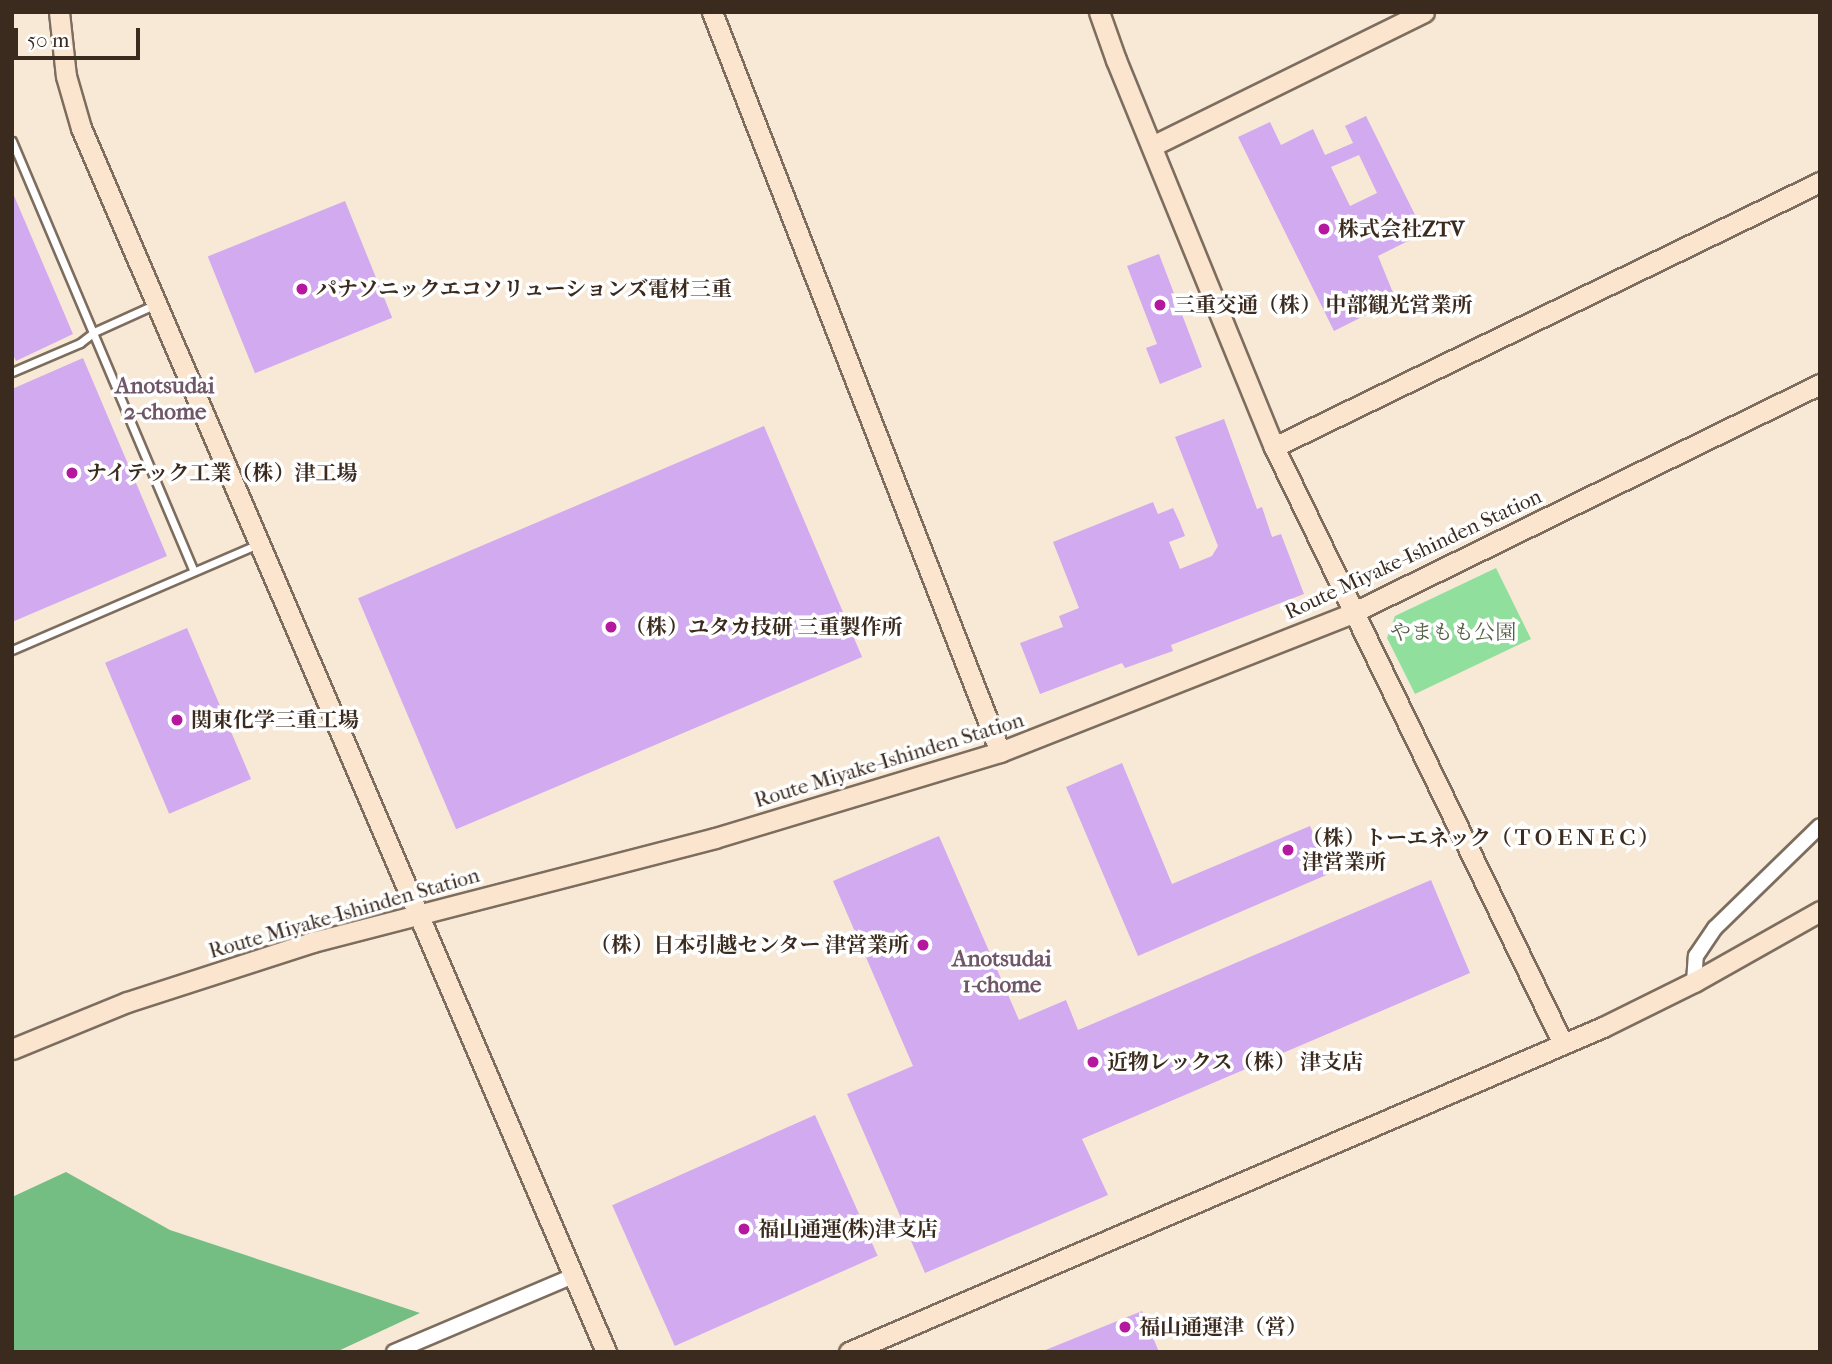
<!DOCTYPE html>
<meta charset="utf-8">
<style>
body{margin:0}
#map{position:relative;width:1832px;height:1364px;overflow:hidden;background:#f7e9d6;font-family:"IM FELL French Canon","Noto Serif JP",serif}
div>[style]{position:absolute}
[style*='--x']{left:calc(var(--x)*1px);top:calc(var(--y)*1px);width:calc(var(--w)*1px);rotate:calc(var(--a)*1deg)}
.green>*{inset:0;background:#91df9c}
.forest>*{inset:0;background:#74be84}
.building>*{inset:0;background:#d2aaf0;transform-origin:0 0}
.roads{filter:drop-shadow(2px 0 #7d6d5e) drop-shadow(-2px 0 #7d6d5e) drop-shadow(0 2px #7d6d5e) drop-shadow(0 -2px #7d6d5e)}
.lane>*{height:7px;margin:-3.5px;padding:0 3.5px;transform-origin:3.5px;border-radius:3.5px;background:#fff}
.street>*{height:14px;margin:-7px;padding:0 7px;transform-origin:7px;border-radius:7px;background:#fff}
.secondary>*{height:19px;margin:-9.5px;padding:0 9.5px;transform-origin:9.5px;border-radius:9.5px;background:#fce5cf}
.dots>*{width:19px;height:19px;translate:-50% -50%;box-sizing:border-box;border:4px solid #fff;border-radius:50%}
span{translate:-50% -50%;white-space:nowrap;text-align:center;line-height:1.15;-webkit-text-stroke:7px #fff;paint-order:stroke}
.poi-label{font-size:21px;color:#3b2a1e;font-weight:700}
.left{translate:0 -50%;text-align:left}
.right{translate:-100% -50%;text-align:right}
.street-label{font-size:21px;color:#3b2a1e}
.park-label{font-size:21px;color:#556044}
.neighbourhood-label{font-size:23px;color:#705768;font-weight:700}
.frame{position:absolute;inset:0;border:14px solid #3b2a1e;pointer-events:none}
.scale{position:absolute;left:14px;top:28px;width:126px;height:32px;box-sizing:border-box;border:4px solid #3b2a1e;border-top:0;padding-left:9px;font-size:21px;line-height:24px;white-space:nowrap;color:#3b2a1e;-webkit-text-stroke:5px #fff;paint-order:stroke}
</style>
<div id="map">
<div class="green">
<i style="clip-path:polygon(1496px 568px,1531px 639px,1415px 694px,1387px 638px,1395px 616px)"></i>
</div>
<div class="forest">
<i style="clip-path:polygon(66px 1172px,170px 1230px,420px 1313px,336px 1352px,12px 1352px,12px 1197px)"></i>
</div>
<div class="building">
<i style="clip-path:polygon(evenodd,1366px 116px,1424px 233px,1378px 256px,1396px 300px,1334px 331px,1238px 137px,1270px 122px,1281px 145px,1313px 129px,1325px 155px,1353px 143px,1345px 126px,1366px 116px,1359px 155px,1377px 193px,1350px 206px,1331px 167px,1359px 155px)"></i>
<i style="clip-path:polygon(12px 191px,73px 334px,16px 361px,12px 353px)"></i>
<i style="left:345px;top:201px;width:126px;height:148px;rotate:68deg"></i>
<i style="clip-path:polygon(1159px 254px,1202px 367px,1160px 384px,1146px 348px,1157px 344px,1127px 266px)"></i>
<i style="clip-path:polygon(83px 358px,167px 556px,12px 622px,12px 389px)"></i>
<i style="clip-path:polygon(1224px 419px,1257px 509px,1262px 507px,1272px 537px,1281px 534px,1304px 594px,1171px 645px,1173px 651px,1125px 668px,1122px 663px,1040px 694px,1020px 643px,1063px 627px,1059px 616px,1079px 608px,1053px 542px,1153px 502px,1158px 514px,1173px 508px,1180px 523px,1185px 536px,1169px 542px,1180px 569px,1212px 556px,1218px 546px,1175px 437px)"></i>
<i style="left:764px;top:426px;width:251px;height:441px;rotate:67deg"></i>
<i style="left:187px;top:628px;width:164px;height:89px;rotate:67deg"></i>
<i style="clip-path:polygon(1122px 763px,1172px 884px,1310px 826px,1331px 873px,1138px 956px,1066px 787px)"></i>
<i style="clip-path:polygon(939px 836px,1019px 1020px,1066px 1000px,1078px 1030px,1431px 880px,1470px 973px,1082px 1139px,1108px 1195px,925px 1273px,847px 1094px,913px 1066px,833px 881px)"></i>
<i style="left:815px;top:1115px;width:154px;height:222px;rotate:66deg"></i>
<i style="clip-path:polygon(1142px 1311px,1159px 1352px,1043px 1352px,1043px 1351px)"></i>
</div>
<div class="roads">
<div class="lane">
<i style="--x:12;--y:141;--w:467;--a:67.1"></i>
<i style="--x:12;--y:372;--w:74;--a:-23.1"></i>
<i style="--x:80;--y:343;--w:18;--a:-38"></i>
<i style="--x:94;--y:332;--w:68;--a:-24.3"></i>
<i style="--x:12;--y:650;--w:268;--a:-23.3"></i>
</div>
<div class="street">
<i style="--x:1694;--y:982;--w:26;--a:-86"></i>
<i style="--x:1696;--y:956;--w:34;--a:-56"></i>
<i style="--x:1715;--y:928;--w:146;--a:-44.2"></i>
<i style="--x:394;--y:1352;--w:194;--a:-23"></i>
</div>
<div class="secondary">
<i style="--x:59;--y:12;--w:64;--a:83.8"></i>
<i style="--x:66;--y:76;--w:54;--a:73.9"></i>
<i style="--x:81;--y:128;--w:1332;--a:66.78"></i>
<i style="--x:712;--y:12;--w:794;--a:68.73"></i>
<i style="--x:1099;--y:12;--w:51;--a:70.5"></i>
<i style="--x:1116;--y:60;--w:418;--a:67.8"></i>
<i style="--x:1274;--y:447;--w:607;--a:-25.89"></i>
<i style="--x:1152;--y:146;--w:303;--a:-26.2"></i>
<i style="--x:1274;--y:447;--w:663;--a:64.17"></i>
<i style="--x:12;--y:1049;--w:124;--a:-22.2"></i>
<i style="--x:127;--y:1002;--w:195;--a:-17.9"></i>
<i style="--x:313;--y:942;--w:415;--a:-14.5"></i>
<i style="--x:715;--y:838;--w:298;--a:-16.8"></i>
<i style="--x:1000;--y:752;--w:378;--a:-21.5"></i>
<i style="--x:1352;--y:613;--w:521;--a:-26.07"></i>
<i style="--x:849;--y:1352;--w:821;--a:-23.32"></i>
<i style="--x:1603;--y:1027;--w:102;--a:-26.3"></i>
<i style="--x:1694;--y:982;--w:145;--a:-29.4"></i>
</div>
</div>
<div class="dots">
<i style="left:1324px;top:229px;background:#b5179e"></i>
<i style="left:302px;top:289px;background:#b5179e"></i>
<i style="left:1160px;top:305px;background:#b5179e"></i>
<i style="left:72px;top:473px;background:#b5179e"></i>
<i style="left:611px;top:627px;background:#b5179e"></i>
<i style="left:177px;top:720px;background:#b5179e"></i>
<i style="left:1288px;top:850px;background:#b5179e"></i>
<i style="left:923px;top:945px;background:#b5179e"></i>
<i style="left:1093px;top:1062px;background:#b5179e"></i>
<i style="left:744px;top:1229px;background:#b5179e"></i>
<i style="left:1125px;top:1327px;background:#b5179e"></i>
</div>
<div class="poi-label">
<span class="left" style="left:1338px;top:229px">株式会社ZTV</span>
<span class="left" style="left:316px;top:289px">パナソニックエコソリューションズ電材三重</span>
<span class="left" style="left:1174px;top:305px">三重交通（株） 中部観光営業所</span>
<span class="left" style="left:86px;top:473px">ナイテック工業（株）津工場</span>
<span class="left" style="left:625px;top:627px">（株）ユタカ技研 三重製作所</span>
<span class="left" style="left:191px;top:720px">関東化学三重工場</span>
<span class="left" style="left:1302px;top:850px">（株）トーエネック（ＴＯＥＮＥＣ）<br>津営業所</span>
<span class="right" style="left:909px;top:945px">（株）日本引越センター 津営業所</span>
<span class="left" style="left:1107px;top:1062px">近物レックス（株） 津支店</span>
<span class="left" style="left:758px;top:1229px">福山通運(株)津支店</span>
<span class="left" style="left:1139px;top:1327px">福山通運津（営）</span>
</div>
<div class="street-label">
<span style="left:1413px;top:554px;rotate:-25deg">Route Miyake-Ishinden Station</span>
<span style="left:889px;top:760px;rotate:-17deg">Route Miyake-Ishinden Station</span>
<span style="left:344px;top:913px;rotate:-16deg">Route Miyake-Ishinden Station</span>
</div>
<div class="park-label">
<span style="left:1453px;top:632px">やまもも公園</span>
</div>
<div class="neighbourhood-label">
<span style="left:165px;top:399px">Anotsudai<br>2-chome</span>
<span style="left:1002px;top:972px">Anotsudai<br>1-chome</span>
</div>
<div class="frame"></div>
<div class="scale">50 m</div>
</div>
